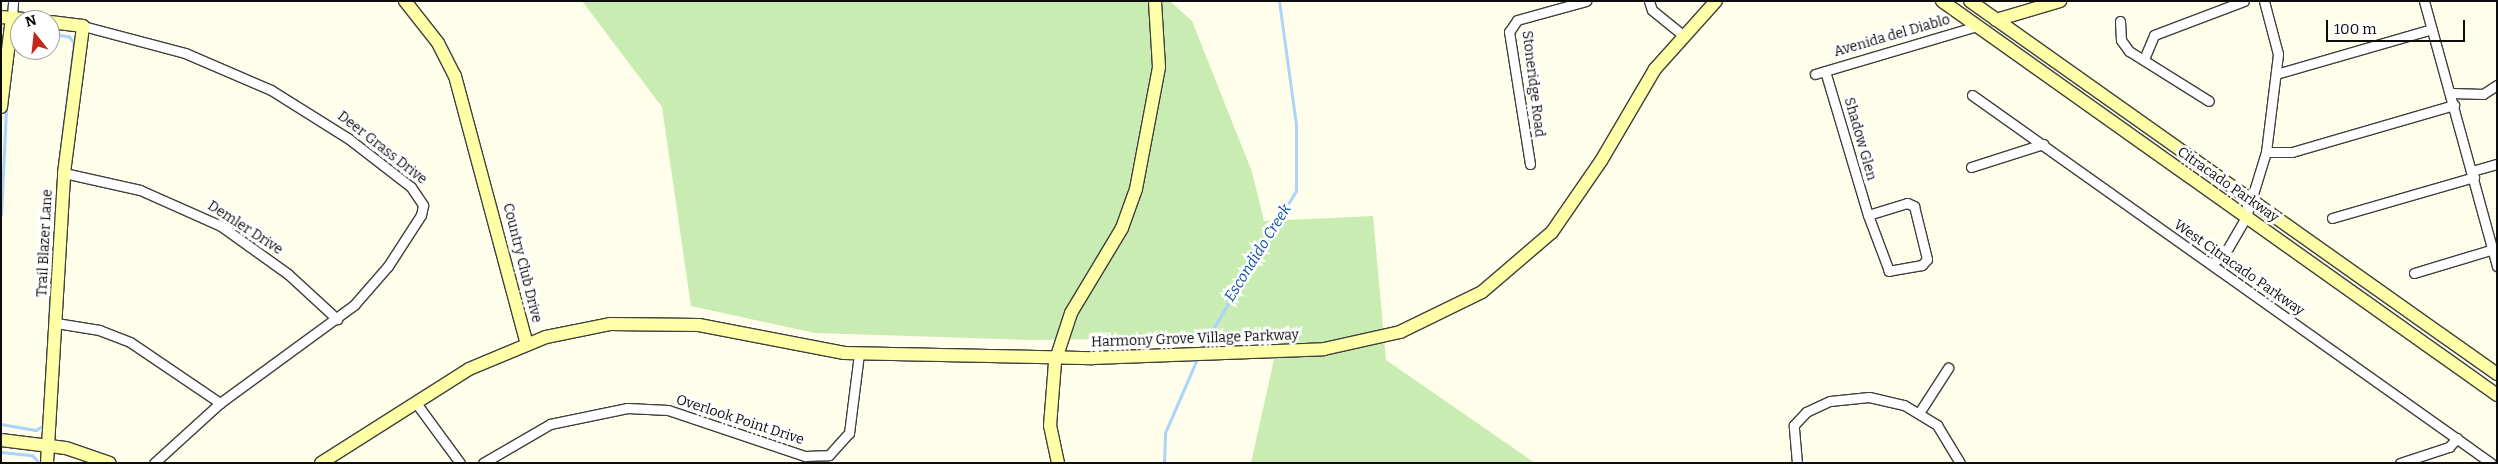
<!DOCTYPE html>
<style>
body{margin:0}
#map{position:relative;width:2498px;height:464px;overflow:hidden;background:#fffeeb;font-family:Bitter,serif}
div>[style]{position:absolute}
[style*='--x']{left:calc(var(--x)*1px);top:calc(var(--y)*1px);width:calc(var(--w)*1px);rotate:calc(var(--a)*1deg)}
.green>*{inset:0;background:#c9ecb2}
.stream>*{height:2.5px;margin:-1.25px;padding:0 1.25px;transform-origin:1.25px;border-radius:1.25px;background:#acd3fa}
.roads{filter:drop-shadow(1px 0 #3f3f3f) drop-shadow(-1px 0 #3f3f3f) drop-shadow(0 1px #3f3f3f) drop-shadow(0 -1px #3f3f3f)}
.street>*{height:9px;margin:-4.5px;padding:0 4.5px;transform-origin:4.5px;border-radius:4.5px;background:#fff}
.secondary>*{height:12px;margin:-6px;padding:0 6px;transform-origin:6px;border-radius:6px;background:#feffa6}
span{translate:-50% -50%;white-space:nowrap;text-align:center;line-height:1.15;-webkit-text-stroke:5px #fff;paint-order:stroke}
.street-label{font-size:14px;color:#0c0c0c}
.water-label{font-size:15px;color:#0d50a6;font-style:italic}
.frame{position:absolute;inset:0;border:2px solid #0c0c0c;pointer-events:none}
.north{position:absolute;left:10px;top:10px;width:50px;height:50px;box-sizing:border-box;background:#fff;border:1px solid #9e9e9e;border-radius:50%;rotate:344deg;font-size:14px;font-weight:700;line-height:20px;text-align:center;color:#0c0c0c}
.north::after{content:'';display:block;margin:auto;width:18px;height:22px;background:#c5281b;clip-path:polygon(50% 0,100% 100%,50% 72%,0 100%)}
.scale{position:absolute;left:2326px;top:20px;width:139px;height:22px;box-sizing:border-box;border:2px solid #0c0c0c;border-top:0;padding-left:6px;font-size:15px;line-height:18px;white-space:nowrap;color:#0c0c0c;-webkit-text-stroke:4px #fff;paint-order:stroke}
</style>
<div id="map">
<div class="green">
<i style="clip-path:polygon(582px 1px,1170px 1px,1192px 21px,1252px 172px,1264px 221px,1373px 216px,1386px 360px,1535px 463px,1251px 463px,1279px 337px,1030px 340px,815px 333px,691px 306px,662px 107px)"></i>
</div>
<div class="stream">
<i style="--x:15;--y:44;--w:11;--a:-63"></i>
<i style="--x:1;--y:215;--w:106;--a:-87.3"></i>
<i style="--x:49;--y:315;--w:152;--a:-86.2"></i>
<i style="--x:59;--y:163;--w:121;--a:-82.9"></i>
<i style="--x:74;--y:43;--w:8;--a:-130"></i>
<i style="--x:69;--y:37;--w:19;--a:-171"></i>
<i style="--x:1201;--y:349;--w:184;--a:-59"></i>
<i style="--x:1296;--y:191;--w:66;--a:-90"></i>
<i style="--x:1296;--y:125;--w:125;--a:-97.8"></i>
<i style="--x:1;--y:424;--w:36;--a:10"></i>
<i style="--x:36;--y:430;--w:9;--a:-32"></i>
<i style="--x:1;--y:452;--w:31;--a:6"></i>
<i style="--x:32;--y:455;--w:11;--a:45"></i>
<i style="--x:1164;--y:463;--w:30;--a:-88"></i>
<i style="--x:1165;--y:433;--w:81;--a:-66.6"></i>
</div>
<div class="roads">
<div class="street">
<i style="--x:1649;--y:1;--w:9;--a:72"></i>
<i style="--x:1652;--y:10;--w:38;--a:39"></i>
<i style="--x:2424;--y:1;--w:275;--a:74.6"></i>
<i style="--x:12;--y:17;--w:16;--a:-86"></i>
<i style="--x:2120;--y:21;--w:19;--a:87"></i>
<i style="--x:2121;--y:40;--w:14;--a:54"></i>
<i style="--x:2129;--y:51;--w:94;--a:32"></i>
<i style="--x:83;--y:26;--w:106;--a:14.8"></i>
<i style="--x:185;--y:53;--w:94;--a:23.3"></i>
<i style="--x:271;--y:90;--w:92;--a:32.1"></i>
<i style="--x:349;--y:139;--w:78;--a:37.7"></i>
<i style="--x:411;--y:187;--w:22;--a:56"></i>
<i style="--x:423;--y:205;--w:10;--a:101"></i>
<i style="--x:421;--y:215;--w:61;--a:122.9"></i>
<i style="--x:388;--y:266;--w:52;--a:131.1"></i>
<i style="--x:354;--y:305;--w:166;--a:143.8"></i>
<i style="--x:220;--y:403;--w:89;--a:137.7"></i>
<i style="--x:2144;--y:59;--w:26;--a:-67"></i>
<i style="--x:2154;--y:35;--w:96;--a:-20.7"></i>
<i style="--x:1825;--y:71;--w:150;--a:73.4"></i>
<i style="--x:1815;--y:74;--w:169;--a:-16.5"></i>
<i style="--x:2276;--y:74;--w:162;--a:-16.1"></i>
<i style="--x:2451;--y:93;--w:32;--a:2"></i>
<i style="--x:2483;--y:94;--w:17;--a:-33"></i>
<i style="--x:1972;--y:95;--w:636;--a:35.34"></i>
<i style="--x:2266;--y:152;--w:26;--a:0"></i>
<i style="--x:2292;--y:152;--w:169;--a:-16.2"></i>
<i style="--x:1530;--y:164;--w:134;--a:-99"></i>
<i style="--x:1509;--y:32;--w:14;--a:-56"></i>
<i style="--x:1517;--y:20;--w:72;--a:-15.4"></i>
<i style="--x:1971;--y:167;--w:76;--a:-17.7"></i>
<i style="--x:2472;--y:171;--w:26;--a:-16"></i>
<i style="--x:64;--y:173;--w:78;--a:12.6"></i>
<i style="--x:140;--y:190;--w:89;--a:24"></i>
<i style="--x:221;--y:226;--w:82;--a:35.6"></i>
<i style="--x:288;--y:274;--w:67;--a:42.6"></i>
<i style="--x:1907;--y:203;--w:8;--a:23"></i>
<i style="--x:1914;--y:206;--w:55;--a:76.2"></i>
<i style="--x:1927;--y:259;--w:8;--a:130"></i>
<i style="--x:1922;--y:265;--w:34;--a:170"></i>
<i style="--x:1889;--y:271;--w:60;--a:-110.6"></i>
<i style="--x:1868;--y:215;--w:41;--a:-17.1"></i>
<i style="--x:2332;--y:218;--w:148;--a:-16.1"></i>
<i style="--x:2211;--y:264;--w:16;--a:-35"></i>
<i style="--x:2224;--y:255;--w:44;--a:-59.9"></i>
<i style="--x:2246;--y:217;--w:68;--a:-72.9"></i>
<i style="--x:2266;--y:152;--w:99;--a:-83"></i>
<i style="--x:2278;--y:54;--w:55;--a:-104.8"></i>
<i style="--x:2414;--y:273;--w:87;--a:-16.8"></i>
<i style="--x:56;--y:323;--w:44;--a:9.2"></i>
<i style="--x:99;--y:330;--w:33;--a:21"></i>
<i style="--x:130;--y:342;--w:109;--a:34.1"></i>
<i style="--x:416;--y:403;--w:74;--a:53.7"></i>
<i style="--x:1919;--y:413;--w:54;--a:-57.2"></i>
<i style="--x:483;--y:463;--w:78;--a:-30.2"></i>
<i style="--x:550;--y:424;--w:79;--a:-11.7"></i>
<i style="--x:627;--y:408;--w:41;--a:2.8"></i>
<i style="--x:668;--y:410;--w:145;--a:18.6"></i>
<i style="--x:805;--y:456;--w:24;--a:-2"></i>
<i style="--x:829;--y:455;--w:30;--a:-48"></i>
<i style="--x:849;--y:433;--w:80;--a:-82.8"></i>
<i style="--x:1797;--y:463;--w:38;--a:-95"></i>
<i style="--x:1794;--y:425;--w:18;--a:-47"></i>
<i style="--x:1806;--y:412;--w:26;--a:-25"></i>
<i style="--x:1830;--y:401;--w:39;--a:-6"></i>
<i style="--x:1869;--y:397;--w:36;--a:13"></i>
<i style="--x:1904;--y:405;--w:39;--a:31"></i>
<i style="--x:1937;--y:425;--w:44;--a:58.8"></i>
<i style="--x:2400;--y:463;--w:52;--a:-18.1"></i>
<i style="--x:2449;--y:447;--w:12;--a:-48"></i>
</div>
<div class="secondary">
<i style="--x:405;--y:1;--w:53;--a:51.8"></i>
<i style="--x:438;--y:43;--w:37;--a:63"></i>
<i style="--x:455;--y:76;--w:278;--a:75"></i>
<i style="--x:1942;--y:1;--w:681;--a:35.37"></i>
<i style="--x:1970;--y:1;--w:646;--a:35.29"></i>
<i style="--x:1;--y:17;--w:34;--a:5"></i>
<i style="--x:1996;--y:20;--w:67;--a:-16.5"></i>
<i style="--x:1;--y:107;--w:91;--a:-83"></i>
<i style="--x:1;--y:440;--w:65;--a:7"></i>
<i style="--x:66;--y:448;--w:46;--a:18.8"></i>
<i style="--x:47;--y:463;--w:290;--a:-86.6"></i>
<i style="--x:64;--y:173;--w:148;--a:-82.6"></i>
<i style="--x:83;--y:26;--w:33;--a:-173"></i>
<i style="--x:321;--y:463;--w:175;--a:-32.4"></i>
<i style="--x:469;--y:369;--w:83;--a:-22.6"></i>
<i style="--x:546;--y:337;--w:65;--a:-11.5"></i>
<i style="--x:610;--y:324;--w:89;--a:0.6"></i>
<i style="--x:699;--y:325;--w:148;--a:10.9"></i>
<i style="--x:844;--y:353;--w:249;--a:1.2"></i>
<i style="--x:1093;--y:358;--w:231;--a:-2.2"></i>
<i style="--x:1324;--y:349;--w:78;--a:-12.6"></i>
<i style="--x:1400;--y:332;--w:91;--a:-26"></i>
<i style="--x:1482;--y:292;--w:92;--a:-40.6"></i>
<i style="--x:1552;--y:232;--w:86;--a:-55.4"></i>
<i style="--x:1601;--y:161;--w:107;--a:-59.6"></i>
<i style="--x:1655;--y:69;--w:91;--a:-48.1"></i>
<i style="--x:1058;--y:463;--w:38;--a:-102"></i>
<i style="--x:1050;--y:426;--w:64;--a:-85.5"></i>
<i style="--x:1055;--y:362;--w:52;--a:-71.9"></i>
<i style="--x:1071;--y:313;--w:99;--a:-59"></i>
<i style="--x:1122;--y:228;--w:41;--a:-70.3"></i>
<i style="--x:1136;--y:189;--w:124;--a:-79.3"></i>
<i style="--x:1159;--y:67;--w:66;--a:-93.5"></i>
</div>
</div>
<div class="street-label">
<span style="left:1892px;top:36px;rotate:-16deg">Avenida del Diablo</span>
<span style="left:1533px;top:84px;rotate:83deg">Stoneridge Road</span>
<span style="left:1860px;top:139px;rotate:74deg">Shadow Glen</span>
<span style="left:382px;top:148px;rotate:38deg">Deer Grass Drive</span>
<span style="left:2228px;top:185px;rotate:35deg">Citracado Parkway</span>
<span style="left:245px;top:228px;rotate:33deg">Demler Drive</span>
<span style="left:45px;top:243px;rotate:-87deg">Trail Blazer Lane</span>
<span style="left:522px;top:263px;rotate:76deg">Country Club Drive</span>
<span style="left:2239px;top:268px;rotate:35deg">West Citracado Parkway</span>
<span style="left:1195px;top:339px;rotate:-2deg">Harmony Grove Village Parkway</span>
<span style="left:740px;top:420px;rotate:18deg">Overlook Point Drive</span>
</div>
<div class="water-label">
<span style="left:1258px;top:253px;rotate:-58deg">Escondido Creek</span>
</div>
<div class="frame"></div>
<div class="north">N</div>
<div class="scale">100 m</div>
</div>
